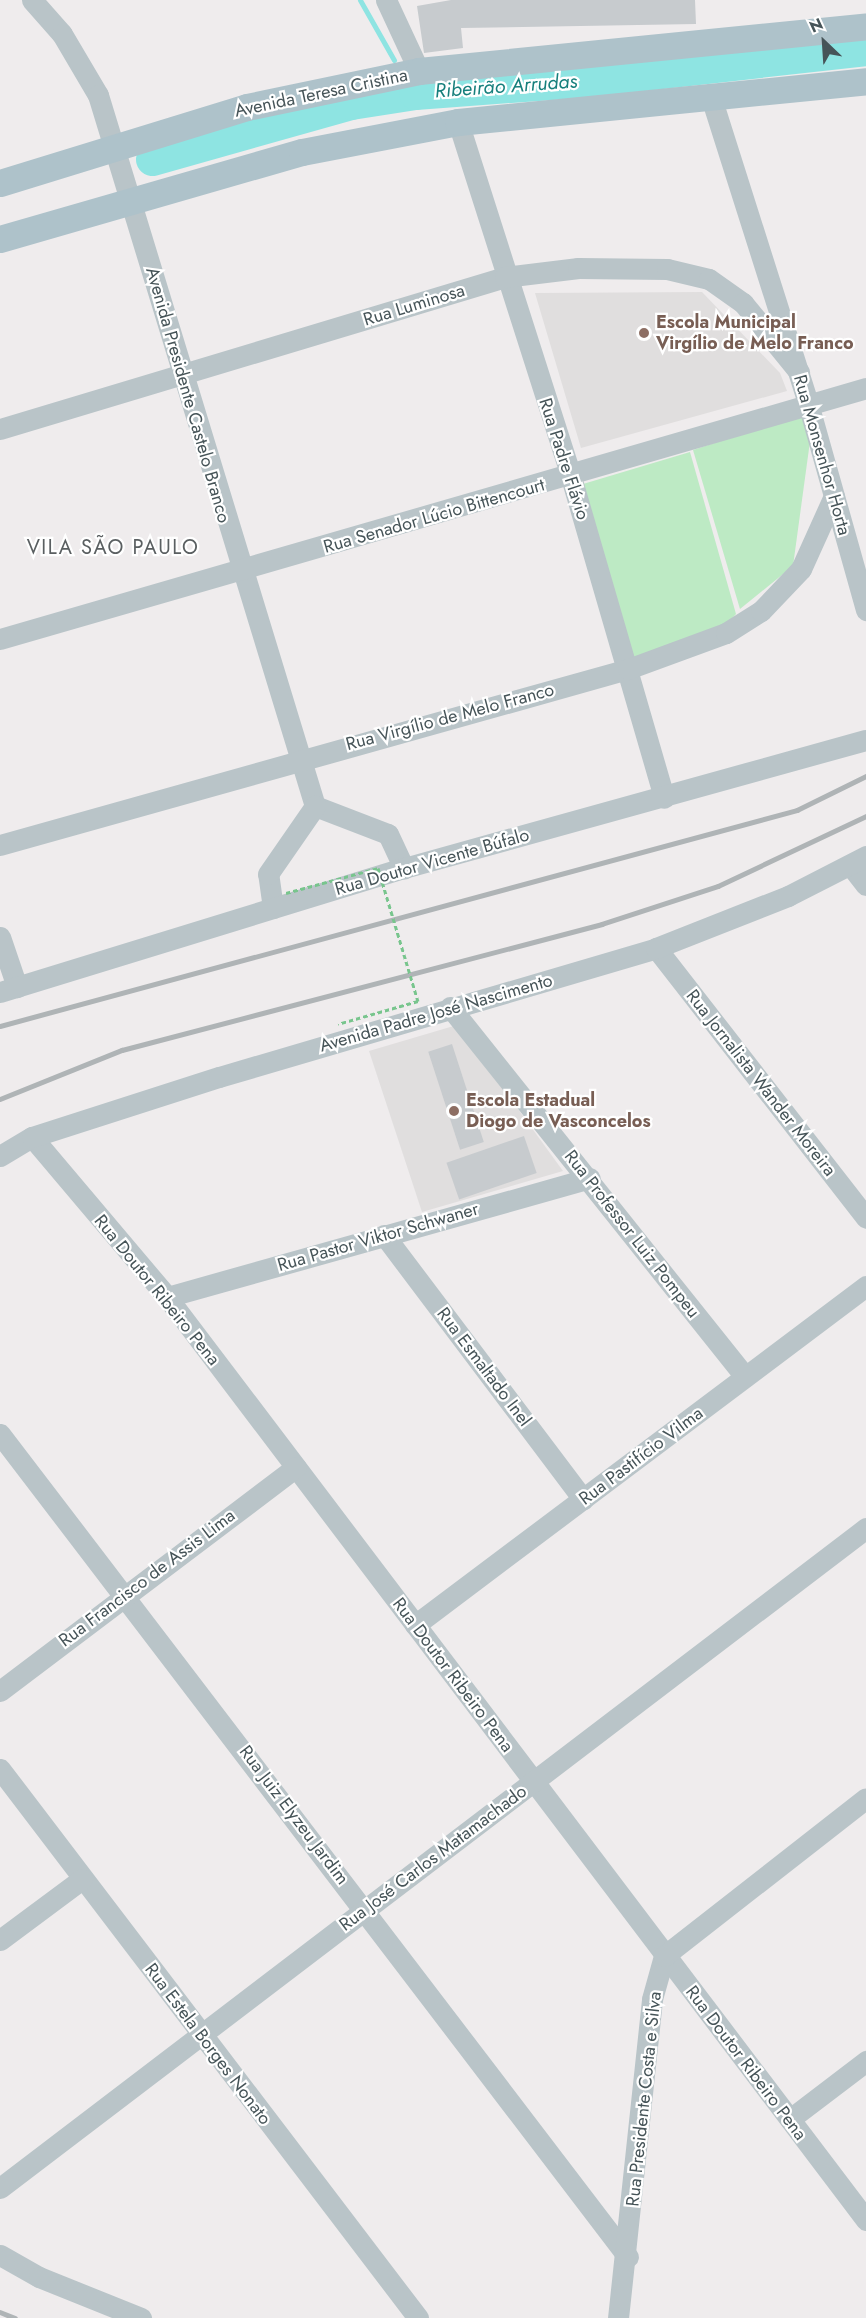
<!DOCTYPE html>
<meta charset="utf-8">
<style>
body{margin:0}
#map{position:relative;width:866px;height:2318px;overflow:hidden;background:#efeced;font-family:Jost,sans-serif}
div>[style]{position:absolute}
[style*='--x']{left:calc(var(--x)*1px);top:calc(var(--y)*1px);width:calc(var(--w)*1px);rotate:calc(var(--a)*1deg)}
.education>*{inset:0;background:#e0dede}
.green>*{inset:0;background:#bdeac4}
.stream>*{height:5px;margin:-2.5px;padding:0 2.5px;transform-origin:2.5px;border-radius:2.5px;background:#8ee4e2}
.river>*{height:33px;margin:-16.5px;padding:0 16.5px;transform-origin:16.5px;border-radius:16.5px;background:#8ee4e2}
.building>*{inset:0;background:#c7cbce;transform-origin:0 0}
.minor>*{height:21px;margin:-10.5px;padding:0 10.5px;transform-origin:10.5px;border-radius:10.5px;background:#b9c4c8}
.major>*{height:27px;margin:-13.5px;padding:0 13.5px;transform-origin:13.5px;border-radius:13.5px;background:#aec2ca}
.rail>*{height:4.5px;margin:-2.25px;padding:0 2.25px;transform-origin:2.25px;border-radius:2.25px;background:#afb4b6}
.path-bridge>*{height:3px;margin-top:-1.5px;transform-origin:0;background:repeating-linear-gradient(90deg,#78c58d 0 4.5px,transparent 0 7.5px)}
.dots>*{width:16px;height:16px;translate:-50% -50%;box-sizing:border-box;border:3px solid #fff;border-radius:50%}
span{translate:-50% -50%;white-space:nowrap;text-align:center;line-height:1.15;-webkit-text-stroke:4.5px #fff;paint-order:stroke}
.street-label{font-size:18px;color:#465458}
.education-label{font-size:18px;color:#785e54;font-weight:700}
.left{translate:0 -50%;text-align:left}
.water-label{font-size:20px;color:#167f7c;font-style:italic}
.neighbourhood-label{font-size:20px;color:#5a5f61;letter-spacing:1.5px}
.north{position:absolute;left:794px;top:12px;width:60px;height:60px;-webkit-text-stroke:4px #fff;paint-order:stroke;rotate:335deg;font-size:16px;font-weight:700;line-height:24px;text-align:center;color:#465458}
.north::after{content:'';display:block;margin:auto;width:21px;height:27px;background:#465458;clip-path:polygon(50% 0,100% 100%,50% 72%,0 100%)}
</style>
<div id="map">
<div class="education">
<i style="clip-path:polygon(702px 292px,780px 373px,787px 391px,581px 448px,535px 293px)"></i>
<i style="clip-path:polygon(457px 1025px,563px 1171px,422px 1212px,369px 1051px)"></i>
</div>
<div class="green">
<i style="clip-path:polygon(803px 414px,811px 434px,793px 566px,740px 609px,693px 450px)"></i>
<i style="clip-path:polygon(690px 452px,736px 614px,727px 624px,631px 660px,583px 484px)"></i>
</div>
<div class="stream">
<i style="--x:360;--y:0;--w:69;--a:60.5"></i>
<i style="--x:410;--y:81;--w:13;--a:67"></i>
</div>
<div class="river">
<i style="--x:152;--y:159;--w:207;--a:-15.7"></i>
<i style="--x:351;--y:103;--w:65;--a:-8.9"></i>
<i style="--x:415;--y:93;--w:175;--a:-4.2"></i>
<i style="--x:590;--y:80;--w:278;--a:-6.4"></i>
</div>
<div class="building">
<i style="clip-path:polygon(451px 0,695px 0,696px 24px,461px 28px,463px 48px,424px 53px,417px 6px)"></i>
<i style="left:452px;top:1044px;width:103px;height:25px;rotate:72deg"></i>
<i style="left:524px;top:1136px;width:39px;height:82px;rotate:71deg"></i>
</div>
<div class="minor">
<i style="--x:32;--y:0;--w:45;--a:48.6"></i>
<i style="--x:62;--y:34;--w:71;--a:59.5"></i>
<i style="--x:98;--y:95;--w:743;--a:73.03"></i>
<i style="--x:386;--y:0;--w:78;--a:65.1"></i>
<i style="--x:710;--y:94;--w:328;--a:72.4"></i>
<i style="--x:809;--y:407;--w:211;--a:74.3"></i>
<i style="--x:458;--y:122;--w:373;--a:72.3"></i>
<i style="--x:571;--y:477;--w:334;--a:73.8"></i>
<i style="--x:0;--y:429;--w:527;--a:-16.75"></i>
<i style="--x:505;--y:277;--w:74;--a:-7"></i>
<i style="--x:578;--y:268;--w:89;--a:0.6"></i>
<i style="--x:667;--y:269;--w:43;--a:13.4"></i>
<i style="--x:709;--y:279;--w:42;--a:35.2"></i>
<i style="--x:743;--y:303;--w:89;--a:50.9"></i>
<i style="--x:0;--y:639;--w:902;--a:-16.16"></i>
<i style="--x:315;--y:806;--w:78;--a:21"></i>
<i style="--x:388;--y:834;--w:38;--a:65"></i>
<i style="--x:0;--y:845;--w:652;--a:-15.66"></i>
<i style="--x:628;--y:669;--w:104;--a:-20.2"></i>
<i style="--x:726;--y:633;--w:41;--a:-32.2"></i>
<i style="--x:761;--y:611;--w:58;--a:-46.4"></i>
<i style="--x:801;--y:569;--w:80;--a:-65.7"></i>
<i style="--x:851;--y:866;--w:24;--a:52"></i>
<i style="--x:273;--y:908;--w:34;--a:-98"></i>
<i style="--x:268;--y:874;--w:83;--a:-55.3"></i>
<i style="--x:0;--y:937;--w:53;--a:71.2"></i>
<i style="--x:656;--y:948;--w:342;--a:52.1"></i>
<i style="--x:0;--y:992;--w:423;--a:-17.1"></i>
<i style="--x:404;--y:868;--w:479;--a:-15.5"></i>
<i style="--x:450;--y:1007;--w:473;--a:51.4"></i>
<i style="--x:32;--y:1137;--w:209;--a:49.8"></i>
<i style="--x:167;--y:1297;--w:1158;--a:52.86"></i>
<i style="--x:0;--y:1156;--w:37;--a:-31"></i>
<i style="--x:32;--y:1137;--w:196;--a:-17.8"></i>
<i style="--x:219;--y:1077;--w:456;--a:-16.4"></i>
<i style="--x:656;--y:948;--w:142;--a:-21.5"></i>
<i style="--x:788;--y:896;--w:88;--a:-27.1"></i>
<i style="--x:384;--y:1235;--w:331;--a:53"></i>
<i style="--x:167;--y:1297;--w:439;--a:-15.7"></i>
<i style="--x:0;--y:1434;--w:1035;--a:52.65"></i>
<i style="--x:415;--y:1625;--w:564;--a:-36.93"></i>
<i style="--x:0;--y:1691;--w:371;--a:-37.1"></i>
<i style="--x:0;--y:1769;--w:690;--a:52.71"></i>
<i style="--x:0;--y:1940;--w:102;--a:-36.6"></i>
<i style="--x:790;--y:2119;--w:96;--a:-37.3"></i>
<i style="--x:0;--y:2188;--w:1089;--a:-37.31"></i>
<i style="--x:0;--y:2255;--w:45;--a:29.4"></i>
<i style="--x:39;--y:2277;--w:110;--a:21.9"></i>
<i style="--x:618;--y:2318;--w:321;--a:-83.9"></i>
<i style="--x:652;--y:1999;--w:45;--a:-74.4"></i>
<i style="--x:664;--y:1956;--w:256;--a:-38"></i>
</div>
<div class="major">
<i style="--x:0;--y:183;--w:258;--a:-17.1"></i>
<i style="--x:247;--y:107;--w:176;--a:-11.8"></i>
<i style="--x:419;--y:71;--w:449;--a:-5.7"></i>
<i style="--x:0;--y:239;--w:314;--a:-16.1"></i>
<i style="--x:302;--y:152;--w:159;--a:-10.9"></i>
<i style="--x:458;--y:122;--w:410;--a:-5.7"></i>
</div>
<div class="rail">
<i style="--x:0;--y:1026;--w:826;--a:-15.16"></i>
<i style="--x:797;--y:810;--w:77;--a:-26.2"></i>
<i style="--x:0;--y:1099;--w:131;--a:-21.9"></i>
<i style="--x:122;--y:1050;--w:496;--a:-14.7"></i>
<i style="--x:602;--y:924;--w:122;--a:-18.1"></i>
<i style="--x:718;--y:886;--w:164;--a:-25.3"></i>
<i style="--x:0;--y:2312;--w:16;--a:22"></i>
</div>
<div class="path-bridge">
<i style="--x:286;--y:893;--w:95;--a:-15.2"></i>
<i style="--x:378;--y:868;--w:139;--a:73.3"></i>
<i style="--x:418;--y:1001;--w:83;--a:164"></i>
</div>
<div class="dots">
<i style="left:644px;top:333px;background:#8d6e63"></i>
<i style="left:454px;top:1111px;background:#8d6e63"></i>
</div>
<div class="street-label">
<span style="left:321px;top:93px;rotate:-12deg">Avenida Teresa Cristina</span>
<span style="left:414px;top:305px;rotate:-17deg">Rua Luminosa</span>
<span style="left:188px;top:395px;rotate:74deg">Avenida Presidente Castelo Branco</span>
<span style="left:822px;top:455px;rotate:74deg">Rua Monsenhor Horta</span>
<span style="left:564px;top:459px;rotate:72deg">Rua Padre Flávio</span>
<span style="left:434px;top:516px;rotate:-16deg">Rua Senador Lúcio Bittencourt</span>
<span style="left:450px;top:717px;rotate:-15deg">Rua Virgílio de Melo Franco</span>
<span style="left:432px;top:862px;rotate:-16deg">Rua Doutor Vicente Búfalo</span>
<span style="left:436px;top:1013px;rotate:-16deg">Avenida Padre José Nascimento</span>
<span style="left:761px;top:1083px;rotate:52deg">Rua Jornalista Wander Moreira</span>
<span style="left:632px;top:1234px;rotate:52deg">Rua Professor Luiz Pompeu</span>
<span style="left:378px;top:1237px;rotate:-16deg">Rua Pastor Viktor Schwaner</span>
<span style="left:157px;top:1290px;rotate:51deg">Rua Doutor Ribeiro Pena</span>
<span style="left:484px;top:1367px;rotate:53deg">Rua Esmaltado Inel</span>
<span style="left:641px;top:1456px;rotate:-37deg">Rua Pastifício Vilma</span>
<span style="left:147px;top:1578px;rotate:-37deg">Rua Francisco de Assis Lima</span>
<span style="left:453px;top:1675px;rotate:53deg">Rua Doutor Ribeiro Pena</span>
<span style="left:294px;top:1815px;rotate:53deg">Rua Juiz Elyzeu Jardim</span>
<span style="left:433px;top:1858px;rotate:-37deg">Rua José Carlos Matamachado</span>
<span style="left:208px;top:2044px;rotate:53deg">Rua Estela Borges Nonato</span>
<span style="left:746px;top:2063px;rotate:53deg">Rua Doutor Ribeiro Pena</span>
<span style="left:644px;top:2099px;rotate:-84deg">Rua Presidente Costa e Silva</span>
</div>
<div class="education-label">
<span class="left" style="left:656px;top:333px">Escola Municipal<br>Virgílio de Melo Franco</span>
<span class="left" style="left:466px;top:1111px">Escola Estadual<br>Diogo de Vasconcelos</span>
</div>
<div class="water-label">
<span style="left:506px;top:86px;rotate:-4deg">Ribeirão Arrudas</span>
</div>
<div class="neighbourhood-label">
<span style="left:113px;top:547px">VILA SÃO PAULO</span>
</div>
<div class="north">N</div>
</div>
